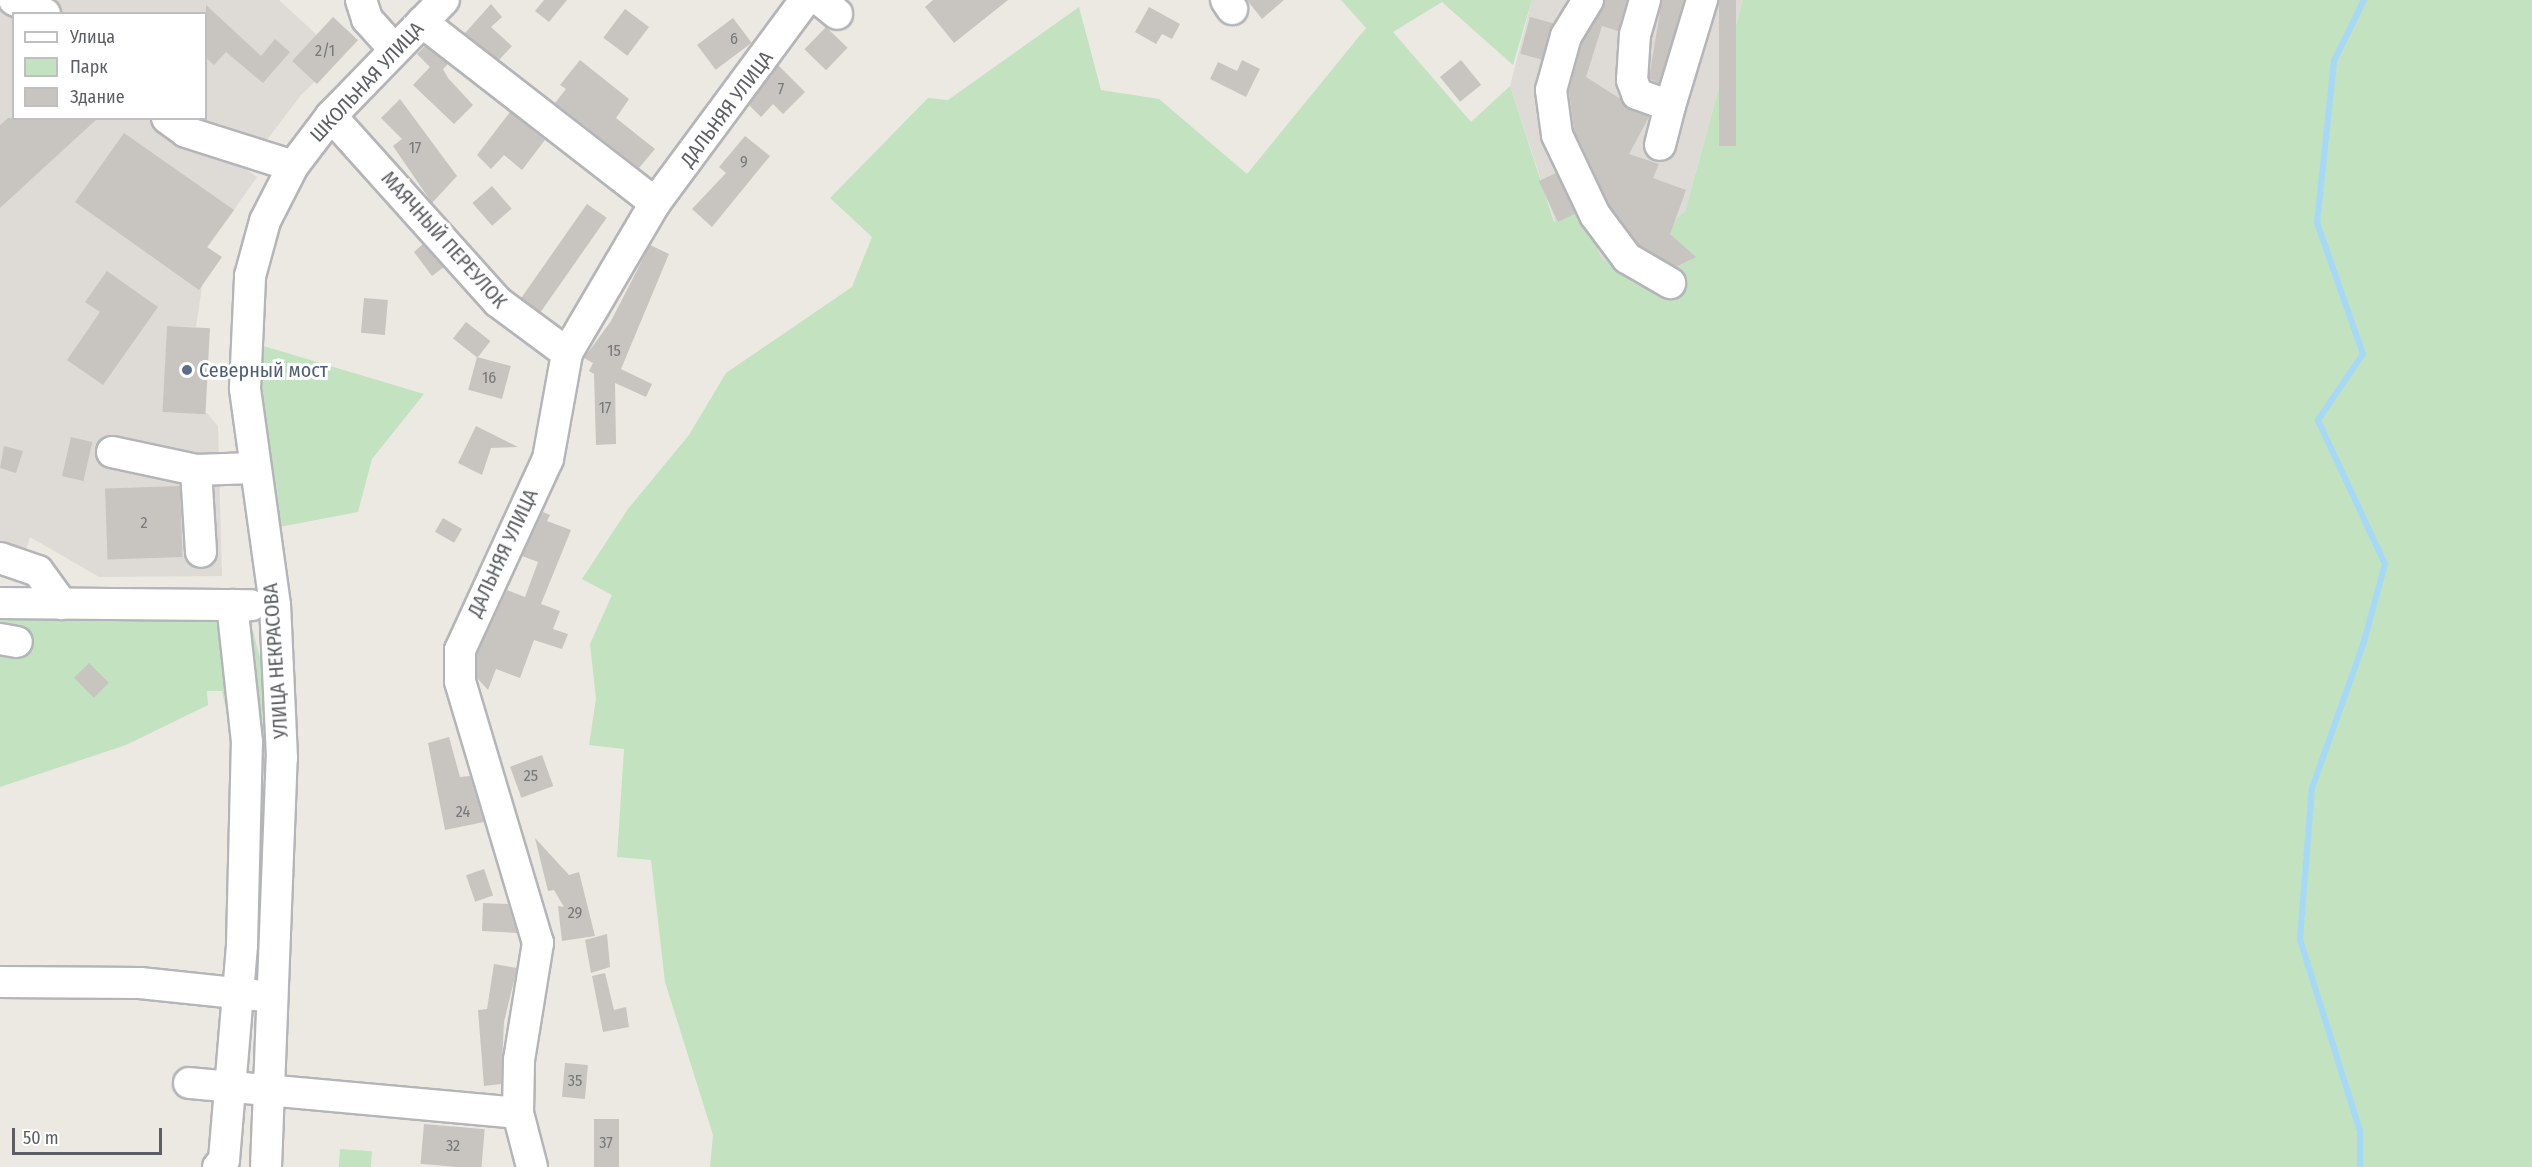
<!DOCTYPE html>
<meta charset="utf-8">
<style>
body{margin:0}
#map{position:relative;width:2532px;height:1167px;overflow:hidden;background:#ece9e2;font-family:"Fira Sans Condensed",sans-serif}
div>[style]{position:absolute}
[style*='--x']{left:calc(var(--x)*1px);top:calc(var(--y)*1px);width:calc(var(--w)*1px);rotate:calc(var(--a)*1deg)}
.industrial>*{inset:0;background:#dedbd7}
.green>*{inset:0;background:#c2e2c0;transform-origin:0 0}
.stream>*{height:6px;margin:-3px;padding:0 3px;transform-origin:3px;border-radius:3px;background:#a6d9f8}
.building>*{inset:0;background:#c8c4c0;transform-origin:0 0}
.roads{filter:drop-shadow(2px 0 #b3b5b9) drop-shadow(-2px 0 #b3b5b9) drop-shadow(0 2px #b3b5b9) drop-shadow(0 -2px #b3b5b9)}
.minor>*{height:30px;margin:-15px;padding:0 15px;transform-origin:15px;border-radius:15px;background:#fff}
.dots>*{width:16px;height:16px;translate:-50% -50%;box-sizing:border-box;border:3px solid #fff;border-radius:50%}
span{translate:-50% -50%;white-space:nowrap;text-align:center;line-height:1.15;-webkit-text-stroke:6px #fff;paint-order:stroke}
.number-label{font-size:16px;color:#76787a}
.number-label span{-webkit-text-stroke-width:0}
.street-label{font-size:20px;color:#5b5e62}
.service-label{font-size:20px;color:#4e5e75}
.left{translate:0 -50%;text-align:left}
.legend{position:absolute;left:12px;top:12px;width:195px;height:108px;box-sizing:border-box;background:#fff;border:2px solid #bdbfc0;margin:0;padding:8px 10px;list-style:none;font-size:18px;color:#5b5e62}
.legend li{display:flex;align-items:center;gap:12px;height:30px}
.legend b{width:30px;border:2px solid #bdbfc0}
.scale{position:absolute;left:12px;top:1128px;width:150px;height:27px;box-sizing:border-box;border:3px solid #5b5e62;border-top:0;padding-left:8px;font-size:18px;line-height:21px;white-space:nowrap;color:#5b5e62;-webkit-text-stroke:4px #fff;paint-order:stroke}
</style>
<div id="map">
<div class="industrial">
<i style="clip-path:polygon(evenodd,0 0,279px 0,317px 35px,333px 17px,358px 40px,301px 95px,245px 169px,257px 177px,208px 247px,196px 327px,167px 326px,164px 412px,207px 413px,218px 426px,222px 576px,99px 577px,30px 537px,19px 573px,0 566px,0 0,14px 14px,206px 14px,206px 118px,14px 118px,14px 14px)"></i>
<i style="clip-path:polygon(1532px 0,1743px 0,1685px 212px,1696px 257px,1651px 283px,1602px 259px,1582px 212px,1555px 222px,1510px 86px)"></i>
</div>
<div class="green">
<i style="clip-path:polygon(1341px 0,1532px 0,1513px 65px,1442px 2px,1393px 32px,1471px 122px,1510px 86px,1554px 222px,1582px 211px,1602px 259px,1651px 283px,1695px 257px,1664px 228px,1685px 212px,1743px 0,2532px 0,2532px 1167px,710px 1167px,713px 1135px,665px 982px,651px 860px,617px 857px,624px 749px,589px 745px,596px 699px,590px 644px,612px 595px,582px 579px,628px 509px,689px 435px,726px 373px,852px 287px,872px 237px,830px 198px,928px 98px,948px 100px,1079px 7px,1101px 90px,1159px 99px,1247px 174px,1366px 28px)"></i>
<i style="clip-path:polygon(260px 345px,424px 394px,372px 459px,358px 512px,274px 528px,265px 469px)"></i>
<i style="clip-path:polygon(0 614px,239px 616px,252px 627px,264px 673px,262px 740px,232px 737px,222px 691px,207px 691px,208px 705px,126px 745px,0 787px)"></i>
<i style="left:340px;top:1149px;width:32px;height:18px;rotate:4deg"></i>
</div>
<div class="stream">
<i style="--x:2360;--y:1167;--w:36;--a:-90"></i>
<i style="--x:2360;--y:1131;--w:201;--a:-107.4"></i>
<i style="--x:2300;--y:939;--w:151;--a:-85.5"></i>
<i style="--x:2312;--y:788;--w:152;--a:-70.4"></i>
<i style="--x:2363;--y:645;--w:84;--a:-74.8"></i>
<i style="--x:2385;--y:564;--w:159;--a:-115"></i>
<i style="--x:2318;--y:420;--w:80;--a:-55.7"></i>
<i style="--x:2363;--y:354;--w:139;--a:-109.3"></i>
<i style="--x:2317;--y:223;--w:163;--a:-84"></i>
<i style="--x:2334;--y:61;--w:68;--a:-63.8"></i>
</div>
<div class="building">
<i style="clip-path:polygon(544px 0,567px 0,549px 22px,535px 11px)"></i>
<i style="clip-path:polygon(933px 0,1008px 0,954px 43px,925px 7px)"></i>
<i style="clip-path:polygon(1247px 0,1284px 0,1262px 19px)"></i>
<i style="clip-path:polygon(1605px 0,1627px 0,1618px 31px,1602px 26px,1586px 77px,1649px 117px,1629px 154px,1659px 164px,1653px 178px,1686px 190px,1670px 234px,1696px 257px,1676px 267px,1639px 245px,1610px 206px,1574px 130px,1569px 91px,1582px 43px)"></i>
<i style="clip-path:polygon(1662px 0,1684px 0,1659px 84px,1649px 78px)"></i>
<i style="left:1719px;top:0;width:17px;height:146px"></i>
<i style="clip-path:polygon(491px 4px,502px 17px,491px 27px,512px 46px,499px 60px,465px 33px)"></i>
<i style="clip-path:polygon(206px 5px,261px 56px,275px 39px,290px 52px,263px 83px,226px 52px,214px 65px,206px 58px)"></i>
<i style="clip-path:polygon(1149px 7px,1180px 24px,1172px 39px,1162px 34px,1156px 44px,1135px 32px)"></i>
<i style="left:625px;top:9px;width:30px;height:36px;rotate:37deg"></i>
<i style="left:333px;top:17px;width:34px;height:60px;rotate:43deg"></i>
<i style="left:1530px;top:17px;width:24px;height:38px;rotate:15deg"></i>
<i style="left:733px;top:18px;width:31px;height:45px;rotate:53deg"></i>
<i style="left:826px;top:27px;width:30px;height:31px;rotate:44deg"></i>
<i style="clip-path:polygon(425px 46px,448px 64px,443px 69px,448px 78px,473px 105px,454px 124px,413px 85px,430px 67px,417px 54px)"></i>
<i style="clip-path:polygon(580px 60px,629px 99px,616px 118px,655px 149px,639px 168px,555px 103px,566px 89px,560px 85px)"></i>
<i style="clip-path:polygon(1242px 60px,1260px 69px,1246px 97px,1210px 79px,1218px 62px,1237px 71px)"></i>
<i style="left:1461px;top:60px;width:32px;height:27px;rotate:51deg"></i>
<i style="clip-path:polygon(778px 65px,805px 92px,783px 114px,773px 104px,761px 117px,749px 105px)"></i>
<i style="clip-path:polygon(400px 99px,457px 176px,432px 203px,393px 146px,402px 139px,381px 118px)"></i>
<i style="clip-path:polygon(510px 112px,545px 140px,522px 170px,504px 155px,491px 169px,477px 155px)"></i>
<i style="clip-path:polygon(8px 118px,98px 118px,0 208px,0 125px)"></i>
<i style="clip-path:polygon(124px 133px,234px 210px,207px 247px,222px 257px,199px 290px,75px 202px)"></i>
<i style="clip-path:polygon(745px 136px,770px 156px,712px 227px,692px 209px,726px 173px,719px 167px)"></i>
<i style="left:1556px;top:173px;width:45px;height:19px;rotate:65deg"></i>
<i style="left:492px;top:186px;width:30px;height:26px;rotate:49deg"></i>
<i style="left:587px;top:204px;width:24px;height:115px;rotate:35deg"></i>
<i style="clip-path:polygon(423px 244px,444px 267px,432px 276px,414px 252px)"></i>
<i style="clip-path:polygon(650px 245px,669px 254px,621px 369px,652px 384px,646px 397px,615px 383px,616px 444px,596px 445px,594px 374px,589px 371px,593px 363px,584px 358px,611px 321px)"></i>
<i style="clip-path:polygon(107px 271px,158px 307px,103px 385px,67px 360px,100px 312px,85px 302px)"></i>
<i style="left:364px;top:298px;width:24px;height:35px;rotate:5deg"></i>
<i style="left:466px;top:322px;width:31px;height:21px;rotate:38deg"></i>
<i style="left:167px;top:326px;width:43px;height:86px;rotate:3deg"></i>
<i style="left:477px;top:357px;width:35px;height:34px;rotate:15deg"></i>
<i style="clip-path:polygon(476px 426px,518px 447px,491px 448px,482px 475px,458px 463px)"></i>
<i style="left:71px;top:437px;width:22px;height:40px;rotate:13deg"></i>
<i style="clip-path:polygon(4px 446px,23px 451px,16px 473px,0 468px)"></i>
<i style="left:180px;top:486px;width:71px;height:75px;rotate:88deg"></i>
<i style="clip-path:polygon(543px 512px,550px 515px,547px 521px,571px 530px,541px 604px,560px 611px,553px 629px,568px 634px,562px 649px,534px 640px,520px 678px,496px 669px,488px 690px,477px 678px,477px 654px,507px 590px,525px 597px,538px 562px,522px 556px)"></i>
<i style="left:443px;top:518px;width:22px;height:16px;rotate:30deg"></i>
<i style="left:89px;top:663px;width:28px;height:21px;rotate:45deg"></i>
<i style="clip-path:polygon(449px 737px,460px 777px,470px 776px,484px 822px,445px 830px,428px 743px)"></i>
<i style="left:542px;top:755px;width:33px;height:34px;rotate:70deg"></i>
<i style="clip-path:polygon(535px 838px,569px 875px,579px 872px,595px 936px,562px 941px,558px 906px,564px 907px,554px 890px,548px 891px)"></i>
<i style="left:484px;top:869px;width:28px;height:19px;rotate:71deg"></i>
<i style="clip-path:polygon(483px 903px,508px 904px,517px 933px,482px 931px)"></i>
<i style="clip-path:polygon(607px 934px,610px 967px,591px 973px,585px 940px)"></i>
<i style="clip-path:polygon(494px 964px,517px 968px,504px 1022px,501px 1084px,484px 1086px,478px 1010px,487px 1009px)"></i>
<i style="clip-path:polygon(605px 973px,614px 1010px,626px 1007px,629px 1027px,603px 1032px,592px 976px)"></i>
<i style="left:565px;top:1063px;width:23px;height:34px;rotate:5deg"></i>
<i style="left:594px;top:1119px;width:25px;height:48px"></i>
<i style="left:424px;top:1124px;width:61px;height:40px;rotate:5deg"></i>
</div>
<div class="roads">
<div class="minor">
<i style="--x:14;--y:0;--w:34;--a:24"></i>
<i style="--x:361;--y:0;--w:20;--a:72"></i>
<i style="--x:367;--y:19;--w:40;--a:48"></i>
<i style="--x:820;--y:0;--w:22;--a:39"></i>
<i style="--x:1226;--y:0;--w:11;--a:56"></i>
<i style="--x:1588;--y:0;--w:42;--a:121.4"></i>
<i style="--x:1566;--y:36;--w:56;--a:105.5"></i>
<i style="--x:1551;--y:90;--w:45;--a:82.4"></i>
<i style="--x:1557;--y:135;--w:89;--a:64.6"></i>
<i style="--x:1595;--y:215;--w:54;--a:53.3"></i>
<i style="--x:1627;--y:258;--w:50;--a:30.2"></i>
<i style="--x:1645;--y:0;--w:35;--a:106"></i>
<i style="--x:1635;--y:34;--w:46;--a:93.7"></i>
<i style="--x:1632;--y:80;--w:15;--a:70"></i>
<i style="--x:1637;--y:94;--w:35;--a:20"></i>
<i style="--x:1670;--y:106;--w:40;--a:104.4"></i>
<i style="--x:422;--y:22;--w:295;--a:37.8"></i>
<i style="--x:1670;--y:106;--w:111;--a:-73.2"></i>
<i style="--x:331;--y:116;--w:250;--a:48.1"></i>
<i style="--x:498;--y:302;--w:86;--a:36.5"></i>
<i style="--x:167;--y:118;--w:24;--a:36"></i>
<i style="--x:186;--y:132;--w:112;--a:17.6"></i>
<i style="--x:112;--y:452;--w:86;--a:12.1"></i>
<i style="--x:196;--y:470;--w:57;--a:-2"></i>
<i style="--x:196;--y:470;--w:82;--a:86.5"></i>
<i style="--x:0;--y:558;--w:40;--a:18.9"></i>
<i style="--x:38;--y:571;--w:41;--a:54"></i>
<i style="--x:0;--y:603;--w:251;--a:0.5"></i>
<i style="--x:0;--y:639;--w:17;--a:10"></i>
<i style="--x:0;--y:982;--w:140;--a:0.4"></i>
<i style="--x:140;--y:983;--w:116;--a:6"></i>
<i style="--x:189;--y:1083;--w:330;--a:5.2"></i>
<i style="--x:218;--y:1167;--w:9;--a:-49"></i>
<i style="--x:224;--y:1160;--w:217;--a:-85.2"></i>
<i style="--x:242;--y:944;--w:202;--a:-88.6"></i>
<i style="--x:247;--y:742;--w:138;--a:-96.2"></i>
<i style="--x:266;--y:1167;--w:409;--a:-87.8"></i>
<i style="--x:282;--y:758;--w:153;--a:-92.6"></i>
<i style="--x:275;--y:605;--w:219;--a:-97.9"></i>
<i style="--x:245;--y:388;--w:112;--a:-87.4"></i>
<i style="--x:250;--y:276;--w:57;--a:-74.7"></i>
<i style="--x:265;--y:221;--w:62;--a:-63"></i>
<i style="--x:293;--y:166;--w:63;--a:-52.8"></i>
<i style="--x:331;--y:116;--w:162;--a:-45.8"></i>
<i style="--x:532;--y:1167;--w:56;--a:-104.5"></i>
<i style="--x:518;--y:1113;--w:53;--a:-88.9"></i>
<i style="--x:519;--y:1060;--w:119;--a:-80.8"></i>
<i style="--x:538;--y:943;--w:273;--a:-106.6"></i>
<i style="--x:460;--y:681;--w:31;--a:-90"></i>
<i style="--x:460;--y:650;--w:210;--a:-65.3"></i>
<i style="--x:548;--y:459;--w:108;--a:-79.8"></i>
<i style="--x:567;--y:353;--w:174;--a:-59.6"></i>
<i style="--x:655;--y:203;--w:252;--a:-53.5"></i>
</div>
</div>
<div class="dots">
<i style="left:187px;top:370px;background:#5c6f8a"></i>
</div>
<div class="number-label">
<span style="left:734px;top:39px">6</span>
<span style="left:325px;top:51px">2/1</span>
<span style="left:781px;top:89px">7</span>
<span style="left:415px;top:148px">17</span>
<span style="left:744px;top:162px">9</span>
<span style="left:614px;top:351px">15</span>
<span style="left:489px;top:378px">16</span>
<span style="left:605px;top:408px">17</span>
<span style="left:144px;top:523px">2</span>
<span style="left:531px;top:776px">25</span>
<span style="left:463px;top:812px">24</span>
<span style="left:575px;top:913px">29</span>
<span style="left:575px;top:1081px">35</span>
<span style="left:606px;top:1143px">37</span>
<span style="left:453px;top:1146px">32</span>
</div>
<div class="street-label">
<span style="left:367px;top:82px;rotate:-47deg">ШКОЛЬНАЯ УЛИЦА</span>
<span style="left:727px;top:109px;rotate:-53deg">ДАЛЬНЯЯ УЛИЦА</span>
<span style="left:444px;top:240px;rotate:48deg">МАЯЧНЫЙ ПЕРЕУЛОК</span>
<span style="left:503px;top:553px;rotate:-65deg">ДАЛЬНЯЯ УЛИЦА</span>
<span style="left:276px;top:661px;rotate:-94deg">УЛИЦА НЕКРАСОВА</span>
</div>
<div class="service-label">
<span class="left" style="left:199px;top:370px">Северный мост</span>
</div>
<ul class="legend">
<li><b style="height:8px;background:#fff"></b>Улица</li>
<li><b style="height:16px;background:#c2e2c0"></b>Парк</li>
<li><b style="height:16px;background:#c8c4c0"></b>Здание</li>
</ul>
<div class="scale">50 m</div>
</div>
